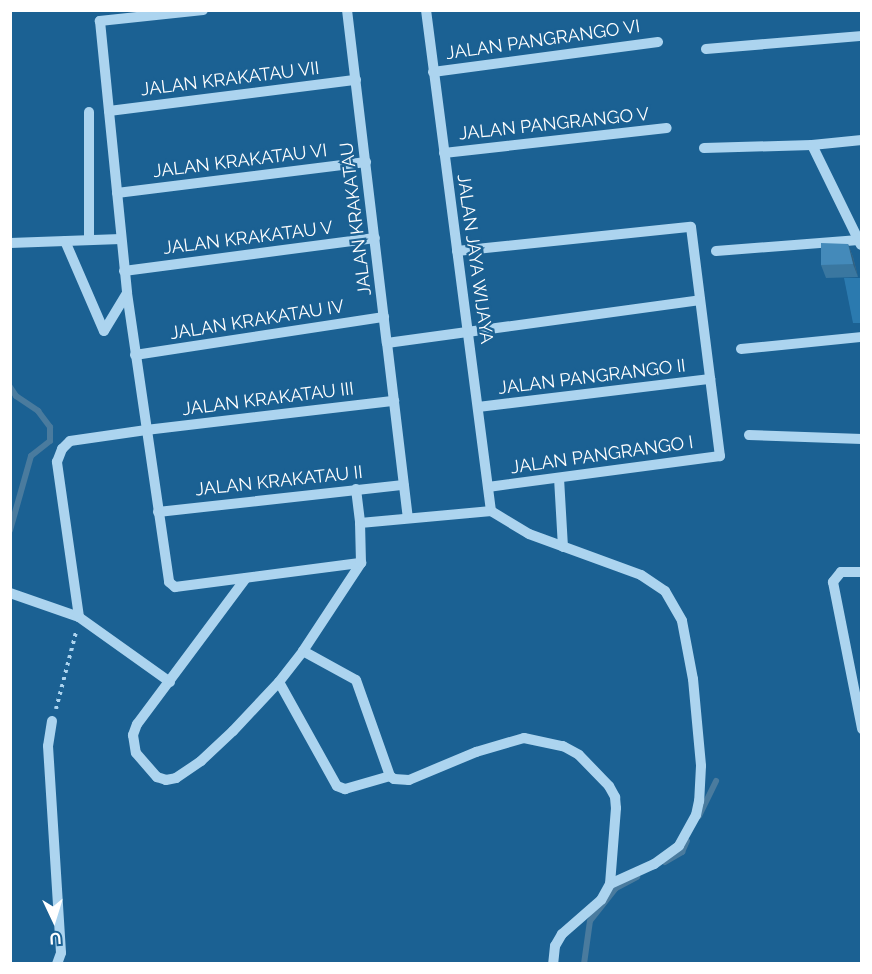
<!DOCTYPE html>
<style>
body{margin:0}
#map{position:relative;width:872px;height:974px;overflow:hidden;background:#1b6193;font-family:Raleway,sans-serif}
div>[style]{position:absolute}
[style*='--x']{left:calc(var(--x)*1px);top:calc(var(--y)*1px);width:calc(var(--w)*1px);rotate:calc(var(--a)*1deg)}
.green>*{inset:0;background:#2b7aaf}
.stream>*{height:6px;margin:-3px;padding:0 3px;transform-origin:3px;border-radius:3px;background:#4a7b9e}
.path>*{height:4px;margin-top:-2px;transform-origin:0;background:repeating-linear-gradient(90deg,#acd4ef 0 3px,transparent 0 7.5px)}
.minor>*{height:10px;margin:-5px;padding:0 5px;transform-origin:5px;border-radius:5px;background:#acd4ef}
.wall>*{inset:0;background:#3a77a0}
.shaded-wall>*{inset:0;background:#306182}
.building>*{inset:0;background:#448aba}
span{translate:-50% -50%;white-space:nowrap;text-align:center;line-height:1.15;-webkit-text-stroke:4.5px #1b6193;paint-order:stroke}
.street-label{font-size:18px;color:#fff}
.frame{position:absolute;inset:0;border:12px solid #fff;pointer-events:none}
.north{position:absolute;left:24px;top:890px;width:60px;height:60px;-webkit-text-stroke:4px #1b6193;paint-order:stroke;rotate:176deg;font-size:16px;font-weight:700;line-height:24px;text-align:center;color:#fff}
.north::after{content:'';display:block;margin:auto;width:21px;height:27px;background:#fff;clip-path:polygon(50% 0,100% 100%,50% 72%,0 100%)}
</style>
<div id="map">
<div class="green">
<i style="clip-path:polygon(844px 278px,861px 278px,861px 323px,853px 323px)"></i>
</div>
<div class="stream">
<i style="--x:10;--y:387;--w:11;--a:56"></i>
<i style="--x:16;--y:396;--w:27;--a:34"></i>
<i style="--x:38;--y:411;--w:20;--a:53"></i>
<i style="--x:50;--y:427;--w:14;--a:90"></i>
<i style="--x:50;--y:441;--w:24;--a:142"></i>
<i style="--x:31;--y:456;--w:77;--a:105.8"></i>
<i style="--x:699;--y:816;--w:39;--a:-64"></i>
<i style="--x:665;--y:862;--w:20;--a:-30"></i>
<i style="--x:682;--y:852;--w:12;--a:-66"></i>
<i style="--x:584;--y:964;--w:43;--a:-82.1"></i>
<i style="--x:590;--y:921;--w:42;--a:-51.8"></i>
<i style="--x:616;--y:888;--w:24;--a:-28"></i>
</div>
<div class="path">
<i style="--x:56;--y:709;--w:80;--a:-75.4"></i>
</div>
<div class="minor">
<i style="--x:203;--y:10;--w:104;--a:173.9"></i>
<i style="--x:100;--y:21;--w:273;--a:84.3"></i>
<i style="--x:127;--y:293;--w:292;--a:81.7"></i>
<i style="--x:169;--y:582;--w:8;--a:40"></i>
<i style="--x:175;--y:587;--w:188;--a:-7.4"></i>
<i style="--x:347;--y:10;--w:335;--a:83.2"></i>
<i style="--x:387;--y:343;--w:316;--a:-7.8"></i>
<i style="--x:426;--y:10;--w:505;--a:82.61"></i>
<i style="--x:706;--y:49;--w:157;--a:-4.8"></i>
<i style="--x:433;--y:72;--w:227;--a:-7.6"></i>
<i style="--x:109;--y:111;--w:249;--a:-7.2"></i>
<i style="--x:89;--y:112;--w:128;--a:90"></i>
<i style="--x:812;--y:145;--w:111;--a:63.9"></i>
<i style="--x:704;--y:148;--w:108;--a:-1.6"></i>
<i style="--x:812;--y:145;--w:50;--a:-5.7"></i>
<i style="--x:444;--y:153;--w:224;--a:-6.4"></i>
<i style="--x:117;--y:193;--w:251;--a:-7.1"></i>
<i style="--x:65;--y:241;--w:98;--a:66.6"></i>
<i style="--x:104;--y:331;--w:44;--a:-58.8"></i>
<i style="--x:10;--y:243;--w:111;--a:-2.1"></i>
<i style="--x:457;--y:251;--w:235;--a:-5.9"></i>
<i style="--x:691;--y:227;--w:231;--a:82.8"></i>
<i style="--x:720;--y:456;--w:234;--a:172.4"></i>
<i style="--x:716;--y:251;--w:143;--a:-4.4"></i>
<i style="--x:124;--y:271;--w:253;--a:-7.5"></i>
<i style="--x:387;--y:343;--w:176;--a:83.2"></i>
<i style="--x:741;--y:349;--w:122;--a:-5.7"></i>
<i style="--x:135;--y:355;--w:252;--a:-8.7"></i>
<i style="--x:478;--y:407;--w:234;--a:-6.9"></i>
<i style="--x:749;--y:435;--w:113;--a:2"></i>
<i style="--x:559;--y:478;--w:69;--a:86.7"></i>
<i style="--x:356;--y:489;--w:34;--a:83"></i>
<i style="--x:158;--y:512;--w:247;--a:-6.3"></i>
<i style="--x:862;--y:572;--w:21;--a:180"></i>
<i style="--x:841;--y:572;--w:13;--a:129"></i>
<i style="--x:833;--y:582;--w:150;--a:78.8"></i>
<i style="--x:246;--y:578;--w:182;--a:126.7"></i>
<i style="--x:137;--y:724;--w:12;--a:110"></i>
<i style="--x:133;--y:735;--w:18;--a:81"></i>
<i style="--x:136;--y:753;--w:32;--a:49"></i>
<i style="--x:157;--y:777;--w:9;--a:18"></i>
<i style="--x:166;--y:780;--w:10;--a:-11"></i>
<i style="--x:176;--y:778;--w:30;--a:-34"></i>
<i style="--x:201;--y:761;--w:44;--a:-43.2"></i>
<i style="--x:233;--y:731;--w:67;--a:-46.8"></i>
<i style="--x:279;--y:682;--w:39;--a:-52"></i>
<i style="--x:303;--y:651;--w:105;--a:-56.6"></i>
<i style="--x:361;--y:563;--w:40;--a:-91.4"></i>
<i style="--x:360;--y:523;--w:132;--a:-5.2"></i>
<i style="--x:491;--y:511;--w:44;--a:31.2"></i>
<i style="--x:529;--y:534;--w:119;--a:20.1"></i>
<i style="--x:641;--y:575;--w:29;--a:34"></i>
<i style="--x:665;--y:591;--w:34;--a:60"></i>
<i style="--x:682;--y:621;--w:59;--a:79.3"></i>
<i style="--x:693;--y:679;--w:87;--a:84.7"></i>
<i style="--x:701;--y:766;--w:35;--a:93"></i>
<i style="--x:699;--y:801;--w:14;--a:102"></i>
<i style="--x:696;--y:815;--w:35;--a:119"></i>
<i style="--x:679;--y:846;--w:31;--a:144"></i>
<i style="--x:654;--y:864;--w:48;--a:155.6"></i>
<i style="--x:10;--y:593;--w:73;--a:19.2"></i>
<i style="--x:303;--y:651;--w:60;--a:28.7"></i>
<i style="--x:356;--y:680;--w:102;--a:70.5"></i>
<i style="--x:390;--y:776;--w:5;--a:37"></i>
<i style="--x:394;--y:779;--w:15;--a:4"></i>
<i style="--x:409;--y:780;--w:73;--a:-22.7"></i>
<i style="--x:476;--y:752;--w:50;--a:-16.3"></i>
<i style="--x:524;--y:738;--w:40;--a:12"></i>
<i style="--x:563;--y:746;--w:18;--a:29"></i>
<i style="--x:579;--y:755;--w:43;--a:45.9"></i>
<i style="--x:609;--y:786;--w:13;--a:61"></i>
<i style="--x:615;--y:797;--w:11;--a:85"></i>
<i style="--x:616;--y:808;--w:76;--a:94.5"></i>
<i style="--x:610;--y:884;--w:18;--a:119"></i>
<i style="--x:601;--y:900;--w:52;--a:138.9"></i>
<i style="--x:562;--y:934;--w:14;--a:120"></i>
<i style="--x:555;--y:946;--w:18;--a:96"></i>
<i style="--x:170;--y:682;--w:112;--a:-144.5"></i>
<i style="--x:79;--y:617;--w:157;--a:-98.1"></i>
<i style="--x:57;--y:462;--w:14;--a:-69"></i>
<i style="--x:62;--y:449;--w:11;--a:-45"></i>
<i style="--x:70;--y:441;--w:77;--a:-8.2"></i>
<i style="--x:146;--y:430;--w:250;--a:-6.7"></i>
<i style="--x:279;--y:682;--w:119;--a:60.9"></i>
<i style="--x:337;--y:786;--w:9;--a:21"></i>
<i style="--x:345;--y:789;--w:47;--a:-16.1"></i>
<i style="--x:52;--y:721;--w:25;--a:99"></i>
<i style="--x:48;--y:746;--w:207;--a:86.4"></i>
<i style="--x:61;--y:953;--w:12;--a:110"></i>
</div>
<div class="wall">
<i style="clip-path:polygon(848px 244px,853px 257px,858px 277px,826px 278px,821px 265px)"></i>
</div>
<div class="shaded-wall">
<i style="clip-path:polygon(848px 244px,853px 257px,858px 277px,853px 264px)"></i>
</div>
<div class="building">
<i style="clip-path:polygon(821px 243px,848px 244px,853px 264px,821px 265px)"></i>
</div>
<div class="street-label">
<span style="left:543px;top:40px;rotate:-8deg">JALAN PANGRANGO VI</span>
<span style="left:230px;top:79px;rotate:-7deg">JALAN KRAKATAU VII</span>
<span style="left:554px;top:124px;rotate:-6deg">JALAN PANGRANGO V</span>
<span style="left:240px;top:161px;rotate:-7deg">JALAN KRAKATAU VI</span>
<span style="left:356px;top:219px;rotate:-97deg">JALAN KRAKATAU</span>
<span style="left:248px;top:238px;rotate:-7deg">JALAN KRAKATAU V</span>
<span style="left:475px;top:259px;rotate:82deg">JALAN JAYA WIJAYA</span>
<span style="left:257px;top:320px;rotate:-9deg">JALAN KRAKATAU IV</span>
<span style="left:592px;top:377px;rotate:-7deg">JALAN PANGRANGO II</span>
<span style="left:268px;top:399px;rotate:-7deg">JALAN KRAKATAU III</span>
<span style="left:602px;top:455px;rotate:-8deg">JALAN PANGRANGO I</span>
<span style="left:279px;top:481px;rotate:-6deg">JALAN KRAKATAU II</span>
</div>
<div class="frame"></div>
<div class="north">U</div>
</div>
